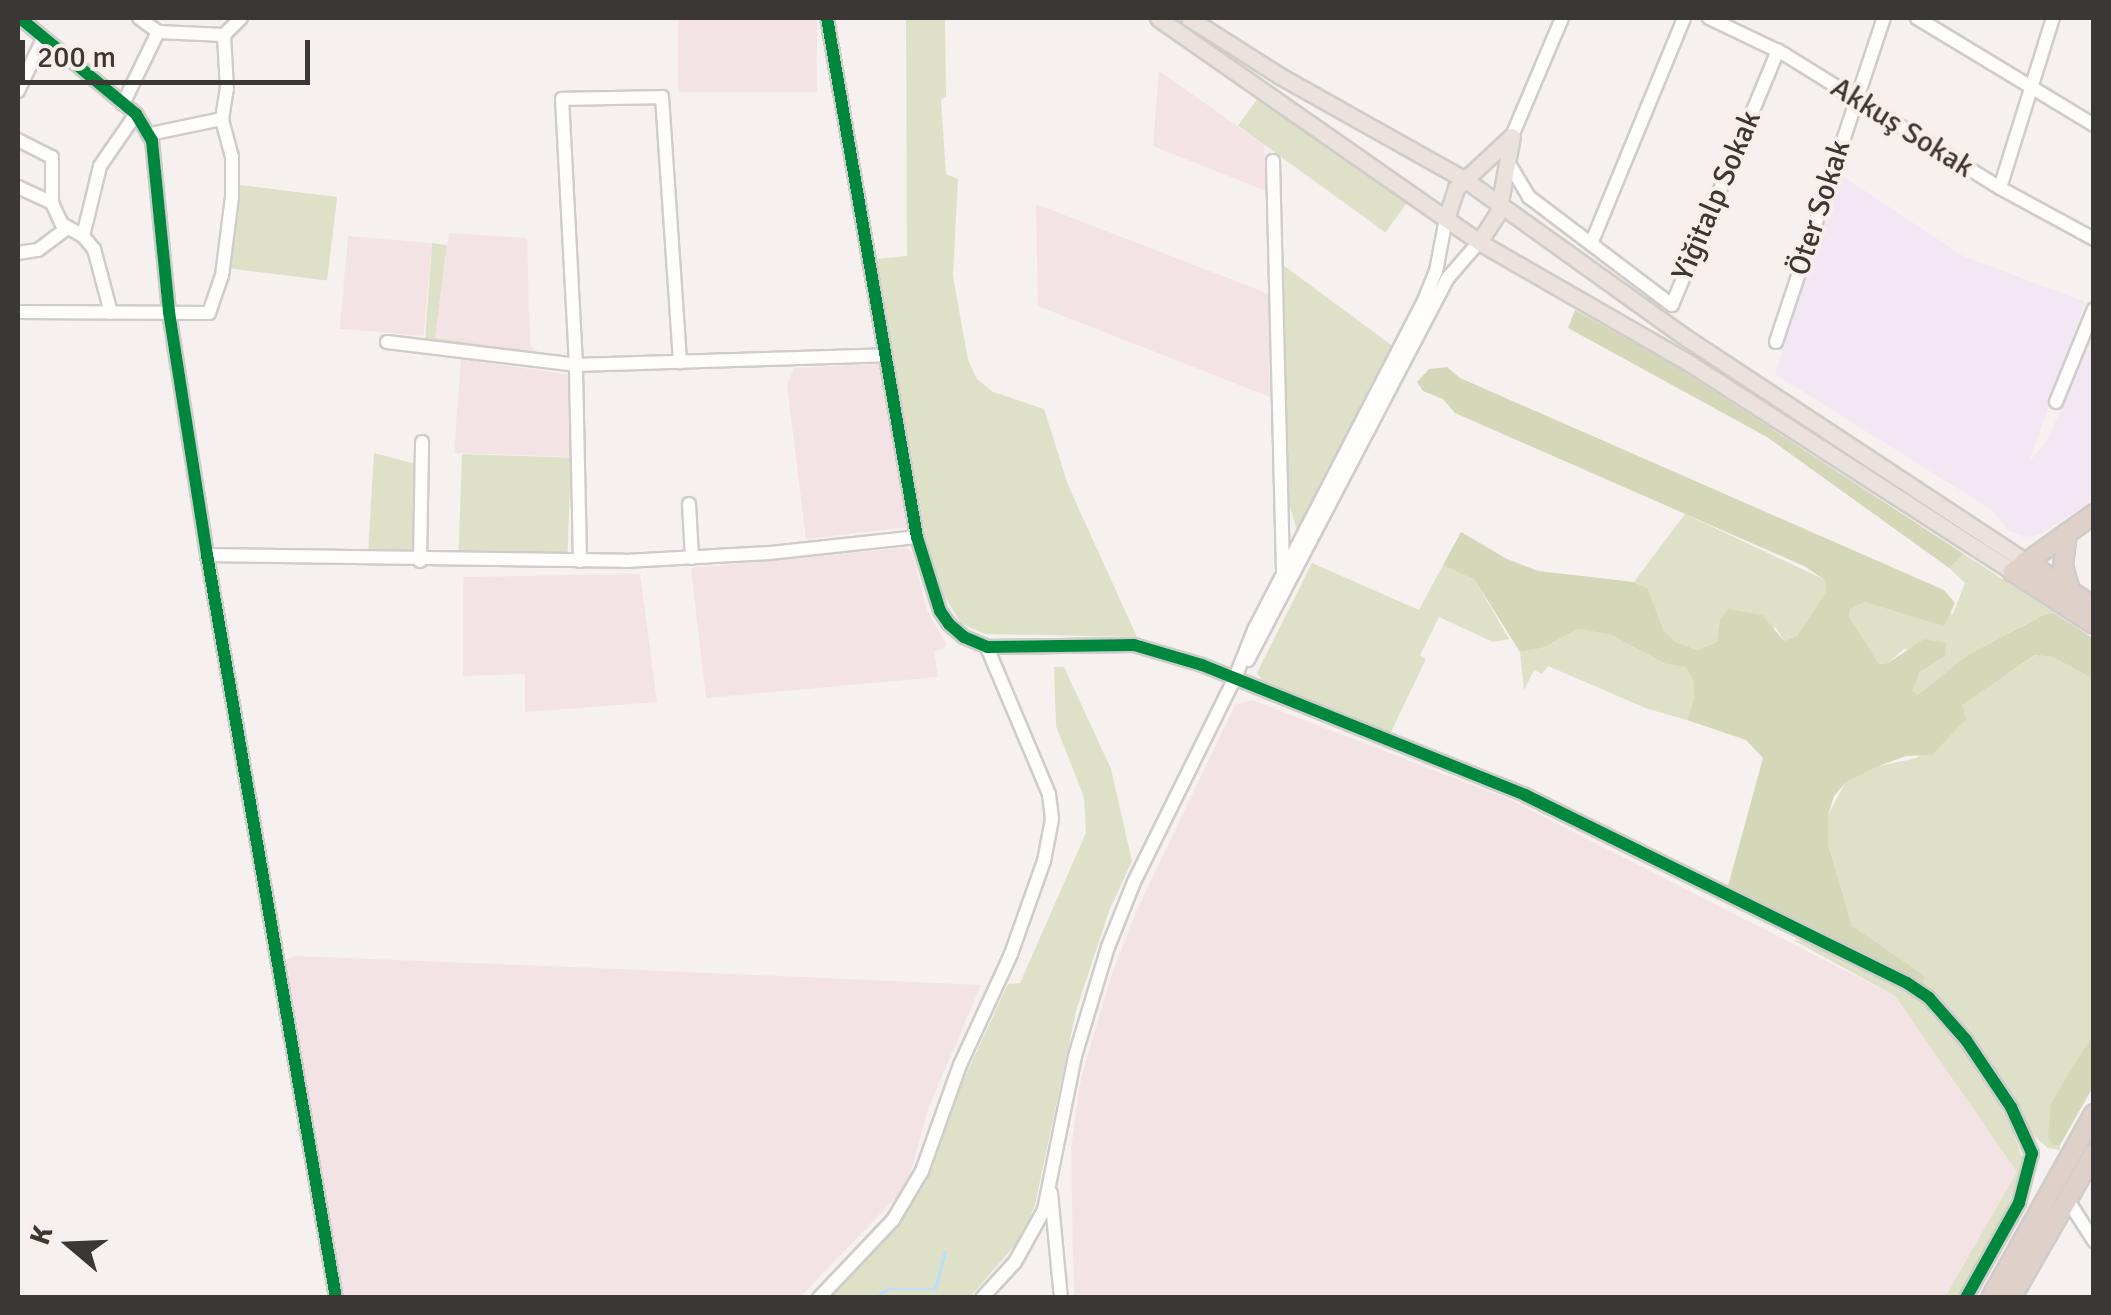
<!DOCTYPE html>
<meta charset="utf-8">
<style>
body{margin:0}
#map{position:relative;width:2111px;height:1315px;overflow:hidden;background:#f6f0ee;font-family:Signika,sans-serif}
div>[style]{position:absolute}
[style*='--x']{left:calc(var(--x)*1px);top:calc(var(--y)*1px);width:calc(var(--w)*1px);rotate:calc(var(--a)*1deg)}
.industrial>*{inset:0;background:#f4e3e4;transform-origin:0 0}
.education>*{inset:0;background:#f1e8f3}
.green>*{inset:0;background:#dee1c7;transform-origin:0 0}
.forest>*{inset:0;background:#d4d8b9}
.stream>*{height:2.5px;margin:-1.25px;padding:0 1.25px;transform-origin:1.25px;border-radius:1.25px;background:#bcdef8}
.roads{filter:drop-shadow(2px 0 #d0ccca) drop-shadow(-2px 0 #d0ccca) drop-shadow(0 2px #d0ccca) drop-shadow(0 -2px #d0ccca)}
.minor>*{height:12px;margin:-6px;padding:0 6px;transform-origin:6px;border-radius:6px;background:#fefdfc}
.major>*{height:15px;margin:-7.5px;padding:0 7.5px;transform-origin:7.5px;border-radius:7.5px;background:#ebe2de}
.highway>*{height:18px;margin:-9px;padding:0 9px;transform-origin:9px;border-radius:9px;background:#dfd0c9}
.cycleway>*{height:12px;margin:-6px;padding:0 6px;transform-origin:6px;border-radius:6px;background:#00873e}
span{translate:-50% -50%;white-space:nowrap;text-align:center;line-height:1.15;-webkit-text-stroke:8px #f9efea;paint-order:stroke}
.street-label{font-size:30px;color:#3b3735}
.frame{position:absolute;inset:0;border:20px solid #3b3735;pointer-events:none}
.north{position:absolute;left:20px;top:1195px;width:100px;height:100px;-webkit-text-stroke:8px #f9efea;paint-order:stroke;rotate:289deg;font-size:28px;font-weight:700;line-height:40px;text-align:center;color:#3b3735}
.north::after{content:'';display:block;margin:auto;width:35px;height:45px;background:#3b3735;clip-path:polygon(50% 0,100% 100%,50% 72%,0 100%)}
.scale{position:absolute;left:20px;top:40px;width:290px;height:45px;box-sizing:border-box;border:5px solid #3b3735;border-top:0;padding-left:12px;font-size:30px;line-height:35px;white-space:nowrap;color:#3b3735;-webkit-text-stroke:8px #f9efea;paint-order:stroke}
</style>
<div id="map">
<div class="industrial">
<i style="left:678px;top:18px;width:139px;height:74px"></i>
<i style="clip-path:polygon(1159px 71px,1264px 145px,1266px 191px,1153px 146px)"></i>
<i style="clip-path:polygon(1036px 204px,1269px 294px,1270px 397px,1038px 306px)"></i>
<i style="clip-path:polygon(449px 233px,527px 238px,530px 345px,537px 353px,435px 338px)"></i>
<i style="left:348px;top:236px;width:84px;height:93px;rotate:5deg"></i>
<i style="clip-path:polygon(461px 359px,571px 375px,571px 457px,454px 453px)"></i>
<i style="clip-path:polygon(881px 364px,908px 527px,806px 539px,787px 385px,794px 368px)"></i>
<i style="clip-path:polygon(905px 548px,912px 552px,927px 611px,946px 643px,944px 649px,934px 651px,938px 677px,706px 698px,691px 568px)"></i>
<i style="clip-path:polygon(640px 574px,657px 702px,525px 712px,525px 674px,463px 676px,463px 577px)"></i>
<i style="clip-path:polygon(1252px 700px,1511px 800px,1895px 996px,2017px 1172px,1945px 1297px,1074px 1298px,1071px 1148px,1081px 1078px,1112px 974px,1134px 916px,1235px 705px)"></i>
<i style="clip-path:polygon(294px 956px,595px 968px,981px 985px,928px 1109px,907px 1186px,800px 1297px,344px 1298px,286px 960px)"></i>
</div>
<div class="education">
<i style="clip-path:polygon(1844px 177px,1963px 256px,2085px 302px,2029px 462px,2048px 440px,2093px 330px,2093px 501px,2041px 534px,2030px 537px,2009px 531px,1992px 510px,1775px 374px,1838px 179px)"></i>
</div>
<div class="green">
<i style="clip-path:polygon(906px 18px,945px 18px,946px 96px,941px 100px,946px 174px,958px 179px,953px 276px,968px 360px,977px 379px,993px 392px,1044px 409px,1068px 485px,1137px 637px,985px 634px,961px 623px,944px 596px,925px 533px,875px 259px,907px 256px)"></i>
<i style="left:1261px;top:94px;width:182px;height:39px;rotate:36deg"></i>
<i style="left:239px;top:185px;width:99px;height:84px;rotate:7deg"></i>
<i style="clip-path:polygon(432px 243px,447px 245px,435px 338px,521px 350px,522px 357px,425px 342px)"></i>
<i style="clip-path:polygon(1283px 265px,1394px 347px,1297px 530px,1289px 504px)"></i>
<i style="clip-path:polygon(374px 453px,416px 464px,413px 554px,368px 554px)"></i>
<i style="left:462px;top:454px;width:109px;height:99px;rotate:2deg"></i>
<i style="clip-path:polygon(1685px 514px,1825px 580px,1826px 591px,1797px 636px,1784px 641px,1776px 628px,1720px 619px,1718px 642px,1698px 650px,1676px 642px,1664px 631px,1648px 589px,1634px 582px)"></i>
<i style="clip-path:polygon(1964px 554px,2056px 614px,2036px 619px,1969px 654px,1919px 696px,1911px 692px,1920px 672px,1945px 656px,1904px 649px,1888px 663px,1879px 664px,1849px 616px,1850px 608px,1865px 602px,1953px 614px,1965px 583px,1949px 568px)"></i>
<i style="clip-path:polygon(1312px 563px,1419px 610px,1443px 565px,1475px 580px,1509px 639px,1493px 642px,1439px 617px,1420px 655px,1426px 659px,1390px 734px,1263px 681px,1257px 673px)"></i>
<i style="clip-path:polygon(1579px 629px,1611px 635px,1666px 664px,1685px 667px,1693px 679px,1694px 698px,1687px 720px,1648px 709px,1548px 666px,1542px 674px,1534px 670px,1524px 690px,1520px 652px,1542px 648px)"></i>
<i style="clip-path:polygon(2036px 655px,2053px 657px,2093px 679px,2093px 1034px,2071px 1072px,2053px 1145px,2060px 1145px,2060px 1150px,2048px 1148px,2035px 1137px,1967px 1033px,1923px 983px,1925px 976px,1852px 927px,1828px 844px,1828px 815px,1845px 783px,1879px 766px,1917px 758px,1961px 705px)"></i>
<i style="clip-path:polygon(1054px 667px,1064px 667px,1111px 769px,1132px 861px,1109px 911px,1076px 1011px,1035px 1205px,1021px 1238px,970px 1297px,829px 1298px,897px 1225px,923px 1185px,955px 1098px,1008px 984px,1020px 983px,1086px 833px,1084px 797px,1056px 726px)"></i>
<i style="clip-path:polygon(1793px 940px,1813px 942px,1917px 998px,1939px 1017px,1989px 1084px,2011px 1127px,2023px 1159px,2021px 1175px,1995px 1234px,1957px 1297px,1945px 1297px,2017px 1172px,1895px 996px)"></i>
</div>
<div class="forest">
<i style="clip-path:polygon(1575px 310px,1672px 364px,1964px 554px,1949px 568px,1767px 437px,1568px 328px)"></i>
<i style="clip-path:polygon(1447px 367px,1460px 378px,1944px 590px,1955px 603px,1944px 626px,1865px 602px,1850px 609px,1849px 616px,1879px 664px,1888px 663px,1924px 639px,1946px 643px,1945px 656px,1920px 672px,1912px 691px,1918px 695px,1969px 654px,2046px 614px,2056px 614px,2093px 638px,2093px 679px,2053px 657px,2035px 655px,1962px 705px,1966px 719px,1932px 755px,1906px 756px,1879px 766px,1845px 783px,1834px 796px,1828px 815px,1828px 844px,1852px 926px,1925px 976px,1923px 983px,1728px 886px,1763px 758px,1746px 740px,1687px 720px,1694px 698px,1693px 679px,1685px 667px,1666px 664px,1611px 635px,1579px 629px,1542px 648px,1520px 652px,1475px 580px,1443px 565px,1461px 532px,1507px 559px,1538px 571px,1634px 582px,1648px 589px,1664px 631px,1676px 642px,1698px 650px,1717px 642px,1720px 619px,1729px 609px,1762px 615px,1784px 641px,1797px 636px,1826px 591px,1825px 580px,1804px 566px,1455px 413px,1443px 399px,1423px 391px,1417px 382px,1429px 369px)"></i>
<i style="clip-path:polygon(2093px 1034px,2093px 1087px,2060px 1145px,2053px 1145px,2048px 1138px,2051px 1103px)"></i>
</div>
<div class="stream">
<i style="--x:874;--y:1298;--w:17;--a:-33"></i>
<i style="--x:888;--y:1289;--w:47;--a:0"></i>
<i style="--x:935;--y:1289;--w:38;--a:-75"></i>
</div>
<div class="roads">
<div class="minor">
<i style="--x:20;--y:18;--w:151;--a:39.6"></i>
<i style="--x:136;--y:114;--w:31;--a:59"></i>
<i style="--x:152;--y:141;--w:172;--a:84.3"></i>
<i style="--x:169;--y:312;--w:246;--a:81.1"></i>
<i style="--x:207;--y:555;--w:754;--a:80.15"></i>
<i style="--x:139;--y:18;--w:24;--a:36"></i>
<i style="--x:827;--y:18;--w:527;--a:80.16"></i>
<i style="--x:917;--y:537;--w:77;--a:72.7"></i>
<i style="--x:940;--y:611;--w:16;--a:55"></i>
<i style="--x:949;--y:624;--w:20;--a:41"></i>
<i style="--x:964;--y:637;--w:25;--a:23"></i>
<i style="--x:987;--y:647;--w:147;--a:-0.8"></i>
<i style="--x:1134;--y:645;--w:71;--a:16.4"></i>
<i style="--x:1202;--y:665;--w:348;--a:21.9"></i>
<i style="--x:1525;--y:795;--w:426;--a:26.2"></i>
<i style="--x:1907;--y:983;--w:27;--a:34"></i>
<i style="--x:1929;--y:998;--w:56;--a:48.6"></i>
<i style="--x:1966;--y:1040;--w:81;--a:56.1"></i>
<i style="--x:2011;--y:1107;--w:51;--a:65.5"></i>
<i style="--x:2032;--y:1153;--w:52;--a:104.6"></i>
<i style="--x:2019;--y:1203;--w:109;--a:119.2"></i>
<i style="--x:1709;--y:18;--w:83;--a:25.6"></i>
<i style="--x:1784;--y:54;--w:254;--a:31.8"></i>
<i style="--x:2000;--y:188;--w:107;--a:28.5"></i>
<i style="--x:1917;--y:18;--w:207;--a:31.2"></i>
<i style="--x:18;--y:91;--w:58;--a:-64.3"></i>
<i style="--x:123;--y:104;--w:80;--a:-64.1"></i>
<i style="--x:158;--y:32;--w:66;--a:2.6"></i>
<i style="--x:224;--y:35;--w:24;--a:-45"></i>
<i style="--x:150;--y:134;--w:74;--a:-11.8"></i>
<i style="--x:222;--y:119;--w:30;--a:-81"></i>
<i style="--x:227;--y:89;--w:54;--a:-93.2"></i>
<i style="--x:1512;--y:136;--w:128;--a:-67"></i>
<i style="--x:18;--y:140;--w:38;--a:27"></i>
<i style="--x:52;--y:157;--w:46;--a:90"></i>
<i style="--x:1273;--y:161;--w:410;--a:88.6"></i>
<i style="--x:1508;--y:162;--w:41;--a:59"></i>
<i style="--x:1529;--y:197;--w:179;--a:37.1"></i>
<i style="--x:1672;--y:305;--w:276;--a:-67.4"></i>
<i style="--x:18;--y:187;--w:38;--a:25"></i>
<i style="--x:52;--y:203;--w:23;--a:65"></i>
<i style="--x:62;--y:224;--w:24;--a:30"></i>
<i style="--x:83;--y:236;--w:17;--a:50"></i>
<i style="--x:94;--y:249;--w:66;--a:75.1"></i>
<i style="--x:2000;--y:188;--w:178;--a:-72.7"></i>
<i style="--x:83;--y:236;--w:72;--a:-76.3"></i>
<i style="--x:100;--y:166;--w:63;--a:-55.3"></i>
<i style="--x:1591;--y:244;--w:244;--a:-67.6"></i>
<i style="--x:18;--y:253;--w:20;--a:-9"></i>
<i style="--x:38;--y:250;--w:36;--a:-37"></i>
<i style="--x:18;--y:312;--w:191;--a:0.3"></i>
<i style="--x:209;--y:313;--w:39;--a:-71"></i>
<i style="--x:222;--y:276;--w:80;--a:-82.8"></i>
<i style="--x:232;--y:197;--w:40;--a:-90"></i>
<i style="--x:232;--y:157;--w:39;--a:-105"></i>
<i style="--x:387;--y:342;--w:190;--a:6.9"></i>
<i style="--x:576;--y:365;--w:310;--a:-1.8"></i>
<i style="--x:1776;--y:342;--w:342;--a:-71.6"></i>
<i style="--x:2056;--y:402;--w:100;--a:-67.8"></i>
<i style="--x:689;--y:504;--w:54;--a:86.8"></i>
<i style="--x:207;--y:555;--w:418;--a:0.8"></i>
<i style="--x:625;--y:561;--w:145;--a:-3.2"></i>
<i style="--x:770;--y:553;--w:148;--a:-6.2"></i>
<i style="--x:420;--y:561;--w:119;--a:-89"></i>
<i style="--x:580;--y:561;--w:196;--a:-91.2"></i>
<i style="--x:576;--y:365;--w:266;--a:-93"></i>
<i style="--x:562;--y:99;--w:100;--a:-1.1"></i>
<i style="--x:662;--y:97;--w:266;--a:86.1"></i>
<i style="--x:1248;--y:660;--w:430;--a:-62.4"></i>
<i style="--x:1447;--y:279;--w:49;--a:-49.1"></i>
<i style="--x:1051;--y:1193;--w:105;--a:84.6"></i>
<i style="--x:2067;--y:1199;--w:50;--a:57.3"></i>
<i style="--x:819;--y:1298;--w:108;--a:-46.5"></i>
<i style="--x:893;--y:1220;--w:57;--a:-59.4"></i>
<i style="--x:922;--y:1171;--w:113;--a:-70.3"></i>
<i style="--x:960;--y:1065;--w:122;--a:-65.3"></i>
<i style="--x:1011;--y:954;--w:99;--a:-70.5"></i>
<i style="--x:1044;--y:861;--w:43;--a:-79.2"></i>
<i style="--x:1052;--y:819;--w:25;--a:-97"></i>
<i style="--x:1049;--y:794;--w:160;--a:-112.9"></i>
<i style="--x:982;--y:1298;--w:49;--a:-47.5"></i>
<i style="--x:1015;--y:1262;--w:60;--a:-60.9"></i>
<i style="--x:1044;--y:1210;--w:157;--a:-78.6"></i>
<i style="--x:1075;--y:1056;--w:114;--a:-73.2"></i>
<i style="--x:1108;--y:947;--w:70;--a:-68.2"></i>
<i style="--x:1134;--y:882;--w:228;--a:-63.7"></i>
<i style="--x:1235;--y:678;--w:52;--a:-68.4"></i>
<i style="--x:1254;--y:630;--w:368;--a:-62.7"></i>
<i style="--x:1423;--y:303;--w:35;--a:-68"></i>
<i style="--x:1436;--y:271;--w:53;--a:-79.1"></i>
</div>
<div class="major">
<i style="--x:1158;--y:18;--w:391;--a:34.9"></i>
<i style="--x:1479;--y:242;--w:239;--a:29.9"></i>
<i style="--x:1686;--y:361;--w:389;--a:32.8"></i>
<i style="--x:1189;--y:18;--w:108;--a:32.5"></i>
<i style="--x:1280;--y:76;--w:214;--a:29.3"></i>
<i style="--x:1467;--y:181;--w:272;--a:35.6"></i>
<i style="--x:1688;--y:339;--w:404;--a:33.4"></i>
<i style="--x:1446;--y:219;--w:33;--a:-72"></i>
<i style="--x:1456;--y:188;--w:76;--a:-42.9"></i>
<i style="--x:1479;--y:242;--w:35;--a:-57"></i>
<i style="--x:1498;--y:213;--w:78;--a:-79.7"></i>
</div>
<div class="highway">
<i style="--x:2094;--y:514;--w:100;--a:144.4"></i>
<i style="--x:2013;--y:572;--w:96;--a:32.7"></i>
<i style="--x:2067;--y:533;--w:33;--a:97"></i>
<i style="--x:2063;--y:566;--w:26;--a:74"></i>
<i style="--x:2025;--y:561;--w:83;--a:33.7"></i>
<i style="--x:1991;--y:1298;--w:211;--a:-60.8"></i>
<i style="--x:2011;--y:1298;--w:167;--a:-60.2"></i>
</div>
</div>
<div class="cycleway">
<i style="--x:20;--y:18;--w:151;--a:39.6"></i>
<i style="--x:136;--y:114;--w:31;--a:59"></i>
<i style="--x:152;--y:141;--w:172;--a:84.3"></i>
<i style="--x:169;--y:312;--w:246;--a:81.1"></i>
<i style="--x:207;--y:555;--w:754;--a:80.15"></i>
<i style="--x:827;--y:18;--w:527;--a:80.16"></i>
<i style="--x:917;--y:537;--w:77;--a:72.7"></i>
<i style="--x:940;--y:611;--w:16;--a:55"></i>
<i style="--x:949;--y:624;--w:20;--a:41"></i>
<i style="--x:964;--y:637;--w:25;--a:23"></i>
<i style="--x:987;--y:647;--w:147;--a:-0.8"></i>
<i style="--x:1134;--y:645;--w:71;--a:16.4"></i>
<i style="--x:1202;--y:665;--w:348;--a:21.9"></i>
<i style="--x:1525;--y:795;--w:426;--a:26.2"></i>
<i style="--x:1907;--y:983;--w:27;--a:34"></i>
<i style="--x:1929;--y:998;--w:56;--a:48.6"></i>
<i style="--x:1966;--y:1040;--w:81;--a:56.1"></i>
<i style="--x:2011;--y:1107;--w:51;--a:65.5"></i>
<i style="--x:2032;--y:1153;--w:52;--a:104.6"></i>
<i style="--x:2019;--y:1203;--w:109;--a:119.2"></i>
</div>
<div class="street-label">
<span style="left:1902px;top:128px;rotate:32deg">Akkuş Sokak</span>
<span style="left:1717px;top:196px;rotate:-67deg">Yiğitalp Sokak</span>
<span style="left:1820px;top:208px;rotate:-72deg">Öter Sokak</span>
</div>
<div class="frame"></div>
<div class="north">K</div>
<div class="scale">200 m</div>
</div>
